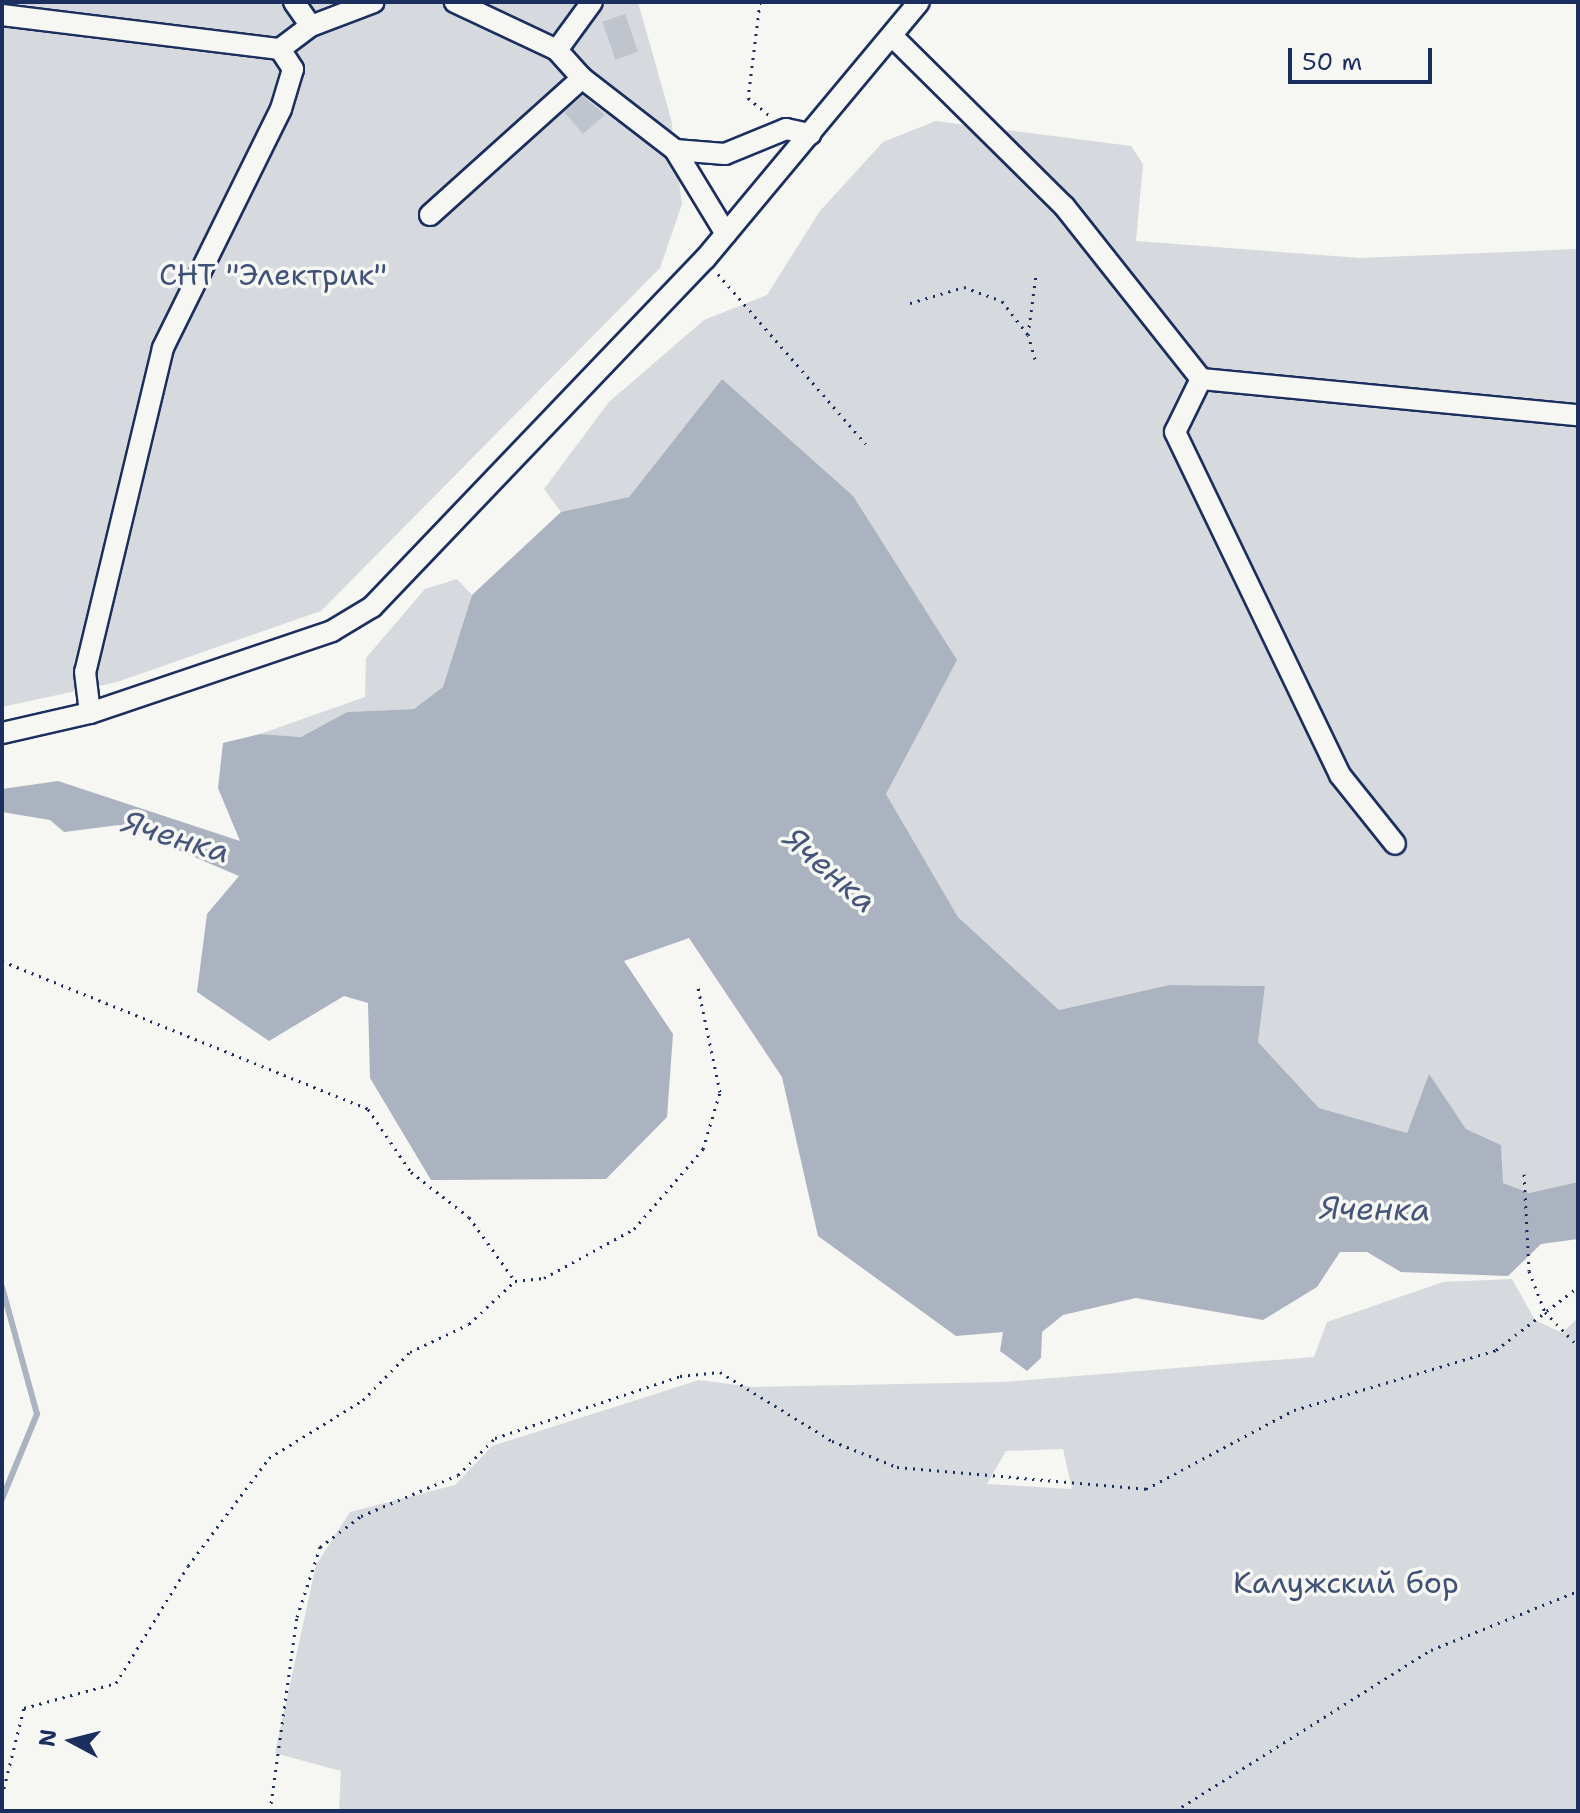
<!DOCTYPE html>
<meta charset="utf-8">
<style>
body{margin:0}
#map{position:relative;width:1580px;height:1813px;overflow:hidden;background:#f6f6f2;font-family:"Shantell Sans",sans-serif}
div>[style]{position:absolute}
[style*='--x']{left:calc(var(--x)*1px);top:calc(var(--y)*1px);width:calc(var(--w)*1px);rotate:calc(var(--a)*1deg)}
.green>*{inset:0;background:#d6d9dd}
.water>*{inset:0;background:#abb2c0}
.stream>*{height:6px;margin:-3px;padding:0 3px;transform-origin:3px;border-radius:3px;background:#abb2c0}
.building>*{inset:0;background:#c0c4cd;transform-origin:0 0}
.path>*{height:3px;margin-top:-1.5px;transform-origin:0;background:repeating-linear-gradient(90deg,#1b2f5e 0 2px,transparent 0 8px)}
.roads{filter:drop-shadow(2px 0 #1b2f5e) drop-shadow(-2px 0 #1b2f5e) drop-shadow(0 2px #1b2f5e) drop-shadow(0 -2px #1b2f5e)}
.minor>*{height:20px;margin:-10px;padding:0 10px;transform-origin:10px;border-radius:10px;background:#f6f6f2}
span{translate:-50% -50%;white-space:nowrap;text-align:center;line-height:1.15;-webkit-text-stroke:7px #f6f6f2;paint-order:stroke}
.park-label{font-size:30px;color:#405177}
.water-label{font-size:32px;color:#46567b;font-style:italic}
.frame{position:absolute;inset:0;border:4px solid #1b2f5e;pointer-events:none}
.north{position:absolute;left:32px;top:1701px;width:80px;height:80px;-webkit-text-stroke:6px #f6f6f2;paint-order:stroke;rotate:277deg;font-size:22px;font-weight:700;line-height:32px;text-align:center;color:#1b2f5e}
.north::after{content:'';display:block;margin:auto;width:28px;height:36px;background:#1b2f5e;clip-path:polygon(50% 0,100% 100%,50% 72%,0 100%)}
.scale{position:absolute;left:1288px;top:48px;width:144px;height:36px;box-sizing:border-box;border:4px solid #1b2f5e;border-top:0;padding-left:10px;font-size:24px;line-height:28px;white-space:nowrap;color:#1b2f5e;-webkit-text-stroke:6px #f6f6f2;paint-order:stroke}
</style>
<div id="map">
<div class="green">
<i style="clip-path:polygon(2px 2px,638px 2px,671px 119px,682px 204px,660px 268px,321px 611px,117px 682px,2px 707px)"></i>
<i style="clip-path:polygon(936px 121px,1131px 146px,1143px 164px,1136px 241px,1360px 258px,1578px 249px,1578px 1182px,1529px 1193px,1502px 1183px,1501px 1145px,1466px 1129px,1429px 1075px,1407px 1133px,1319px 1108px,1258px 1042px,1265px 986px,1169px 985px,1059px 1010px,958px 917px,886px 794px,956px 660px,722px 379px,629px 497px,561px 512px,544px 489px,609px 402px,704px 320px,767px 295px,820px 211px,883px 142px)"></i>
<i style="clip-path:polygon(457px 579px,472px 595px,443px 688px,414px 709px,347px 712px,301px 737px,260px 734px,365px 697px,366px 658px,425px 589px)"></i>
<i style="clip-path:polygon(evenodd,1512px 1279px,1535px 1320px,1562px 1333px,1578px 1318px,1578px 1811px,339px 1811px,341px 1771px,275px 1753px,316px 1565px,350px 1512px,455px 1485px,492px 1446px,699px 1380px,753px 1387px,1002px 1382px,1314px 1357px,1327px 1322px,1443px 1282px,1512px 1279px,1063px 1449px,1072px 1489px,987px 1484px,1006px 1451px,1063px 1449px)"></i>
</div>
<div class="water">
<i style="clip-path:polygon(722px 379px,853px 496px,957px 660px,886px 794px,958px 917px,1059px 1010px,1169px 985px,1265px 986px,1258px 1042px,1319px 1108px,1407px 1133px,1429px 1074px,1466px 1129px,1501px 1145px,1503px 1183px,1529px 1193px,1578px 1182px,1578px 1239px,1541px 1244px,1508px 1276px,1401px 1272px,1367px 1252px,1340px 1252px,1317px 1287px,1263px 1320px,1136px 1298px,1063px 1315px,1042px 1332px,1041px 1358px,1027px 1371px,1000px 1351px,1003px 1332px,956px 1336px,818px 1236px,782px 1077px,689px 938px,624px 961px,673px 1034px,667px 1117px,606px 1179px,431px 1180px,370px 1078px,368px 1003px,344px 996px,269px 1041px,197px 992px,207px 914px,239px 876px,119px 825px,64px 832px,50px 820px,2px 812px,2px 789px,58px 781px,240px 841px,218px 788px,223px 743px,260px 734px,301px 737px,347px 712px,414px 709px,443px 687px,472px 595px,561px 512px,629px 497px)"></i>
</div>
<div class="stream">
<i style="--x:2;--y:1287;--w:132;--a:74.6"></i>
<i style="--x:37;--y:1414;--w:92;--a:112.4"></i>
</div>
<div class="building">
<i style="left:625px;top:14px;width:40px;height:24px;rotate:71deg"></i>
<i style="clip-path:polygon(583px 96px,605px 115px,583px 134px,564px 112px)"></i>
</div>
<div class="path">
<i style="--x:760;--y:2;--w:97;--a:97.1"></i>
<i style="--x:748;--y:98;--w:27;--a:39"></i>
<i style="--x:718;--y:274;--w:225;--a:49"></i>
<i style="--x:910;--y:303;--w:56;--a:-16.5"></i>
<i style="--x:964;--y:287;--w:40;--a:20.2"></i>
<i style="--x:1002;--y:301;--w:43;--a:52.6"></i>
<i style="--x:1035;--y:359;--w:25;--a:-106"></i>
<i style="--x:1028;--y:335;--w:61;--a:-82.4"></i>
<i style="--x:2;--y:961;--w:395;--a:22"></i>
<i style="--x:368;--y:1109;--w:76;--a:55.7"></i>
<i style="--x:411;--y:1172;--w:73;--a:37.8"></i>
<i style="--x:469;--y:1217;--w:79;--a:54.3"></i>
<i style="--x:1524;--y:1174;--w:97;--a:87"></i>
<i style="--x:1529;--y:1271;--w:44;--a:68.7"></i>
<i style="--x:1545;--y:1312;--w:47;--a:45.9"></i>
<i style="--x:2;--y:1796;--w:91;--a:-76"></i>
<i style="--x:24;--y:1708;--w:95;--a:-15.2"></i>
<i style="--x:116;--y:1683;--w:137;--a:-58.4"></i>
<i style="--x:188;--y:1566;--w:135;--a:-53.1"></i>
<i style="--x:269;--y:1458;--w:110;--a:-31.7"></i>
<i style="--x:363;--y:1400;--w:67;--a:-45.6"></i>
<i style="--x:410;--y:1352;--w:65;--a:-25.4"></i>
<i style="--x:469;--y:1324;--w:63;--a:-43.1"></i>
<i style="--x:515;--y:1281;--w:29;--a:-6"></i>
<i style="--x:544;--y:1278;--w:102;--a:-28.6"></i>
<i style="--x:634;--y:1229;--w:106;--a:-49.2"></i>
<i style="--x:703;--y:1149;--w:59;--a:-73.4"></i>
<i style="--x:720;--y:1092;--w:111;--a:-101.9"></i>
<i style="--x:270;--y:1811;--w:196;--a:-82.1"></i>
<i style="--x:297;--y:1617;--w:74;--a:-71.8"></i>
<i style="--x:320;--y:1547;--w:51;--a:-37.1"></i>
<i style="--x:361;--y:1516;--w:105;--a:-22.9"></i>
<i style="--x:458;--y:1475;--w:52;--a:-45"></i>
<i style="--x:495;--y:1438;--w:195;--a:-18.5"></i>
<i style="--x:680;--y:1376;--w:40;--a:-5.7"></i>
<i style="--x:720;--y:1372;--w:132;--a:31.6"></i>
<i style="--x:832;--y:1441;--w:70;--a:21.8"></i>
<i style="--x:897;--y:1467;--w:250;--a:5"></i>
<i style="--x:1146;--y:1489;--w:168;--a:-28.1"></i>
<i style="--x:1294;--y:1410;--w:211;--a:-16.5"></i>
<i style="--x:1496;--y:1350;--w:103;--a:-37.5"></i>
<i style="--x:1175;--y:1811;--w:302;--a:-32.2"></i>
<i style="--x:1431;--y:1650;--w:158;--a:-21.9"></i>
</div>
<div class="roads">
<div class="minor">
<i style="--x:294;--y:2;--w:29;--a:55"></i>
<i style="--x:2;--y:15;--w:280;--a:7"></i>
<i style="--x:280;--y:49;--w:24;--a:57"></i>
<i style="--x:293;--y:69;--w:42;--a:106.7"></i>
<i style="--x:281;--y:109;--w:267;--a:116.3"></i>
<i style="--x:163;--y:348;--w:333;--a:103.5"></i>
<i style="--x:85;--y:672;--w:41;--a:83"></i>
<i style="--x:892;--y:36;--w:242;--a:44.7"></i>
<i style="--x:1064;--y:206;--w:221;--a:51.6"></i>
<i style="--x:1201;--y:379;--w:59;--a:116.1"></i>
<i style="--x:1175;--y:432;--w:381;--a:64.3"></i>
<i style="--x:1340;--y:775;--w:88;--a:51.4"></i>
<i style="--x:280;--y:49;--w:39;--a:-37"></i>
<i style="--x:311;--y:26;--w:67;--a:-20.9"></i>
<i style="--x:557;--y:50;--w:59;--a:-53.9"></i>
<i style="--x:582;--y:78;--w:118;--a:37.7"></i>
<i style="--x:675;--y:150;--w:98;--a:58.7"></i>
<i style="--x:675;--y:150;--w:50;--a:4.6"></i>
<i style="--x:725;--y:154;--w:66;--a:-22.3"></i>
<i style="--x:786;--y:129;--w:25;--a:12"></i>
<i style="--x:430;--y:215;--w:205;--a:-42"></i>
<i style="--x:582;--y:78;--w:38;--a:-132"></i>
<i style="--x:557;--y:50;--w:113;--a:-154.8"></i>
<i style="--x:1201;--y:379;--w:379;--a:5.5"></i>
<i style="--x:2;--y:733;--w:90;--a:-12.8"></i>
<i style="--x:90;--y:713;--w:256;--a:-18.7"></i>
<i style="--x:332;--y:631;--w:47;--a:-31"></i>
<i style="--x:372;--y:607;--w:482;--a:-46.3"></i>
<i style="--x:705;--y:259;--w:334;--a:-50.2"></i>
</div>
</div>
<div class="park-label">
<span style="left:273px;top:275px">СНТ "Электрик"</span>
<span style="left:1346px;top:1583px">Калужский бор</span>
</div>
<div class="water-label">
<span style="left:176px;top:837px;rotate:17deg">Яченка</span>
<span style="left:830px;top:870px;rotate:41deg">Яченка</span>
<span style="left:1375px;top:1209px;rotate:1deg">Яченка</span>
</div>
<div class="frame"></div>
<div class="north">N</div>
<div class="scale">50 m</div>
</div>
